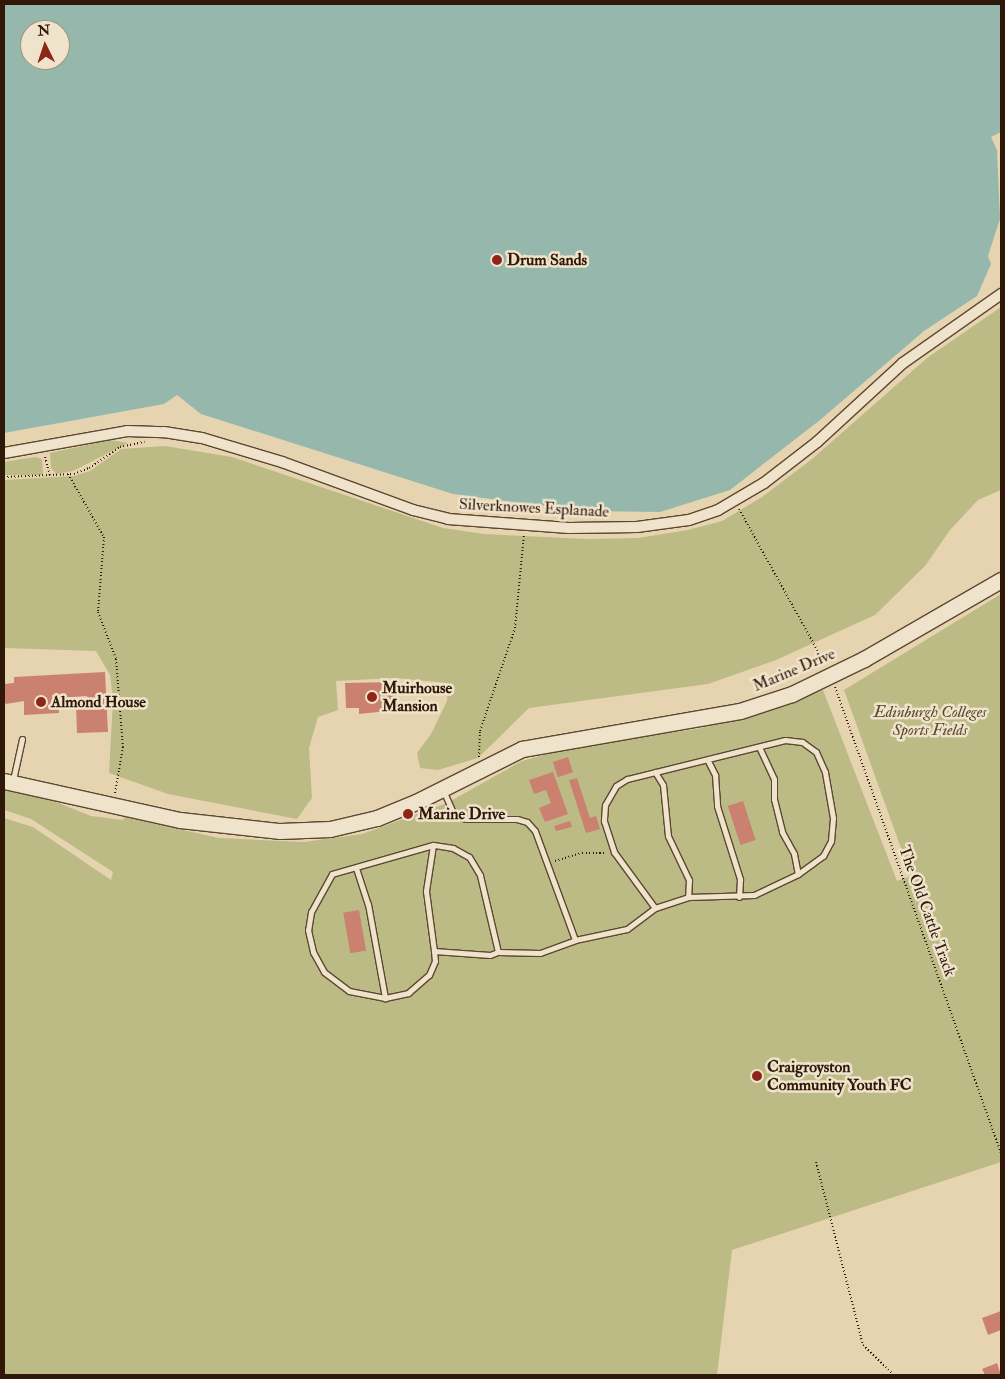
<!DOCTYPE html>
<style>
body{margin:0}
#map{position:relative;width:1005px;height:1379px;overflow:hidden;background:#e6d4b0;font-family:"IM FELL Double Pica",serif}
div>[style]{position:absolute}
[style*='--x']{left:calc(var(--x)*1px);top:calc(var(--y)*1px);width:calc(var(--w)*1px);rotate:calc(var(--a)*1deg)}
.green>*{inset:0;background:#bcbb86}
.water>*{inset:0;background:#96b8ac}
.building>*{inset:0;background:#cb8170;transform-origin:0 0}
.path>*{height:2px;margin-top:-1px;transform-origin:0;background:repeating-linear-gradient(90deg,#2f1807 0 1px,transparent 0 3.5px)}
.roads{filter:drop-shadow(1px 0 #5d4731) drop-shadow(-1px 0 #5d4731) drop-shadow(0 1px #5d4731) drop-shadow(0 -1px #5d4731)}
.lane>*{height:5px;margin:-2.5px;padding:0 2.5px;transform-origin:2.5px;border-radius:2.5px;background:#efe3cc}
.street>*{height:10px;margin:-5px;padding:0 5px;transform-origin:5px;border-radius:5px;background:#efe3cc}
.secondary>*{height:15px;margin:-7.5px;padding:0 7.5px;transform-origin:7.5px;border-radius:7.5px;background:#efe3cc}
.dots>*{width:14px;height:14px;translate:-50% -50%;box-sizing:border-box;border:2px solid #efe3cc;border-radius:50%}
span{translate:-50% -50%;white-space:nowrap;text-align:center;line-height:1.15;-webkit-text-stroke:5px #efe3cc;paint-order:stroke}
.poi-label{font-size:16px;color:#2f1807;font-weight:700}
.left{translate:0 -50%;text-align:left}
.street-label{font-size:16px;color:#2f1807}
.park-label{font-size:16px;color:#59492d;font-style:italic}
.frame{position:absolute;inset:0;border:5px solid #2f1807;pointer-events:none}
.north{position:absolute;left:20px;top:20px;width:50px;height:50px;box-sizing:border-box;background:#efe3cc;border:1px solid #a2927d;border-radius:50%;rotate:356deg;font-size:14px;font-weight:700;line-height:20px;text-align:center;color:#2f1807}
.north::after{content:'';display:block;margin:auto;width:18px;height:22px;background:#8f2418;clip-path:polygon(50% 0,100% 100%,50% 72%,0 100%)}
</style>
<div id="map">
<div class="green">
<i style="clip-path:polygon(1001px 307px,1001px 490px,978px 500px,950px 530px,925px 566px,875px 615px,776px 660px,708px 684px,529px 708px,478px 758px,438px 770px,420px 768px,417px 753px,431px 734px,447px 701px,448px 683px,395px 678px,336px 681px,338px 710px,318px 717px,309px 748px,312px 798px,297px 819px,168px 794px,109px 773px,113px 699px,110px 675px,96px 651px,4px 648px,4px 480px,74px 476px,90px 471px,121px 449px,165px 446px,232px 457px,443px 528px,484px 534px,588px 539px,638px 538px,688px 530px,722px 521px,762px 497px,812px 459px,927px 358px)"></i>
<i style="clip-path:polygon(110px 440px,128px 443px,73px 471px,56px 474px,51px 468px,50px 453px)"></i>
<i style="clip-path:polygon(35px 457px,42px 459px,43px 475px,4px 475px,4px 462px)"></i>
<i style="clip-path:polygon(1001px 594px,1001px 1162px,732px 1250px,717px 1375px,4px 1375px,4px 818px,33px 827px,111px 880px,113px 872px,31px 819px,4px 810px,4px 788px,56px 802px,91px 816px,123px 820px,124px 817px,219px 838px,304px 842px,362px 834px,447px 803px,522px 761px,579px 745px,697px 729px,760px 713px,823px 690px,897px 881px,911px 876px,844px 690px)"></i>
</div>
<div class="water">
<i style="clip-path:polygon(evenodd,4px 4px,1001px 4px,1001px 132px,991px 137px,997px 150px,1000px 219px,988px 256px,991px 264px,977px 296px,924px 331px,820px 420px,730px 490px,660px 512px,583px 511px,453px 494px,201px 414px,177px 395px,164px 404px,4px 433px,4px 4px,30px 30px,60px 30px,60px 60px,30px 60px,30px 30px)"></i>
</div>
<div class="building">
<i style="clip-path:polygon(105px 672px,108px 732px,77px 733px,76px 704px,87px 704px,87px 696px,58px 698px,59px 713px,24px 715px,24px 701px,6px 704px,4px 701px,4px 684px,14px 683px,14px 677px)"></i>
<i style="clip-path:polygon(396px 682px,396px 710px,359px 714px,359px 708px,346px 708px,345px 683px)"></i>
<i style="left:568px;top:757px;width:16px;height:16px;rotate:72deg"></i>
<i style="clip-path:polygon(553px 772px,568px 814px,545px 822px,539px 808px,551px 803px,546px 790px,534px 794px,529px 780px)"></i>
<i style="clip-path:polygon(577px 778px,590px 818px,596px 816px,600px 829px,586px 833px,569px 780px)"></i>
<i style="left:743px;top:801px;width:41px;height:16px;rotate:72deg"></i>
<i style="clip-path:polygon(570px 821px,572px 827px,556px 831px,554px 826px)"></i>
<i style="left:359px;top:910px;width:41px;height:16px;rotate:80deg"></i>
<i style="clip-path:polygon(1001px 1311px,1001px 1330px,988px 1335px,982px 1318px)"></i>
<i style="clip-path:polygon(997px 1363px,1001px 1375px,985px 1375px,982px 1369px)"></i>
</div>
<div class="path">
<i style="--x:45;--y:457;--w:20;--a:75"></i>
<i style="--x:68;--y:474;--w:73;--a:60.3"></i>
<i style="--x:104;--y:537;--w:75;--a:94.6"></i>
<i style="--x:98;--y:612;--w:50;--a:69"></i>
<i style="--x:116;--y:659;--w:88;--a:85.5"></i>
<i style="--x:123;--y:747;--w:47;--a:99.9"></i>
<i style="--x:4;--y:477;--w:70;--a:-2.5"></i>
<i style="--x:74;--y:474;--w:16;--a:-22"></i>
<i style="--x:89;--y:468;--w:37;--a:-34"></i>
<i style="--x:120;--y:447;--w:25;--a:-12"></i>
<i style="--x:739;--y:509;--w:177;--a:61"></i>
<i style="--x:835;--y:687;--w:495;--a:70.4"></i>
<i style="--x:479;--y:757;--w:26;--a:-88"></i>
<i style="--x:480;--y:731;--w:109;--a:-71.2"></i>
<i style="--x:515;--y:628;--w:93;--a:-84.5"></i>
<i style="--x:555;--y:861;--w:28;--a:-17"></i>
<i style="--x:582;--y:853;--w:23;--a:0"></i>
<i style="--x:816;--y:1162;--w:189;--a:75.6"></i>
<i style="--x:863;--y:1345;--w:43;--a:44.1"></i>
</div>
<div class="roads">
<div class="lane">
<i style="--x:760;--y:749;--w:33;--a:65"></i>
<i style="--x:774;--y:779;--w:20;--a:90"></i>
<i style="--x:774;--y:799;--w:34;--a:76"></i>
<i style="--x:782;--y:832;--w:25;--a:61"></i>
<i style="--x:794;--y:854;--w:20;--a:79"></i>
<i style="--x:708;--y:761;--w:16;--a:63"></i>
<i style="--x:715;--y:775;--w:31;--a:86"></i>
<i style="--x:717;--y:806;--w:77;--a:72.5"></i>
<i style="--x:740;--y:879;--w:18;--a:93"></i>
<i style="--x:655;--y:772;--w:15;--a:58"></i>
<i style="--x:663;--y:785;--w:51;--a:84.4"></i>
<i style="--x:668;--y:836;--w:49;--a:64.5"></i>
<i style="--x:689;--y:880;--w:17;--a:93"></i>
<i style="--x:13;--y:780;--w:42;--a:-77.6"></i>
<i style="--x:443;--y:790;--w:27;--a:66"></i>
<i style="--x:454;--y:815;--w:13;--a:18"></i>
<i style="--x:466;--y:819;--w:51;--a:0"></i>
<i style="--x:517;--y:819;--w:10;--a:17"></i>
<i style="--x:527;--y:822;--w:12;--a:48"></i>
<i style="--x:535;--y:831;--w:116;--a:69.8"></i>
<i style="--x:433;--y:845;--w:47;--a:98.7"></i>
<i style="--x:426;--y:891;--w:61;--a:82.4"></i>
<i style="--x:356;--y:868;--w:38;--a:72"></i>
<i style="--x:368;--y:904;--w:96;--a:79.7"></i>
<i style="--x:498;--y:952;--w:79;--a:-103.2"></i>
<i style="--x:480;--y:875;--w:21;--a:-121"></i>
<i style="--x:469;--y:857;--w:18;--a:-151"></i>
<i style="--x:453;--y:848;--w:20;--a:-171"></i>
<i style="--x:433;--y:845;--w:105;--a:164"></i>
<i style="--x:332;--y:874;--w:43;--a:118.9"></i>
<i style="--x:311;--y:912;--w:18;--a:99"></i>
<i style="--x:308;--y:930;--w:23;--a:77"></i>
<i style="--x:313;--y:952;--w:23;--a:61"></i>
<i style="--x:324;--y:972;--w:31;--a:37"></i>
<i style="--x:349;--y:991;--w:37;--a:11"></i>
<i style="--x:385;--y:998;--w:24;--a:-12"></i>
<i style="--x:408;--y:993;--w:28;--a:-41"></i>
<i style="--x:429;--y:975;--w:15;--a:-67"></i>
<i style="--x:435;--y:961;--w:10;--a:-96"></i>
<i style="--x:434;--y:951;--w:56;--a:4.1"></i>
<i style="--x:490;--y:955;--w:9;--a:-21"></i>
<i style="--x:498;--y:952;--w:42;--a:1.4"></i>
<i style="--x:540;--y:953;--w:37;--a:-20"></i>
<i style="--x:575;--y:940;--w:53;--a:-11.9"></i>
<i style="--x:627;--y:929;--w:35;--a:-37"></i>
<i style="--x:655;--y:908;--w:35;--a:-18"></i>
<i style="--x:688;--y:897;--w:66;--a:-1.7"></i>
<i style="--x:754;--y:895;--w:49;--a:-25.5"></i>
<i style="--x:798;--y:874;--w:31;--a:-36"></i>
<i style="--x:823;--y:856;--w:17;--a:-62"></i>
<i style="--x:831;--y:841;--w:23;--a:-85"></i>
<i style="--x:833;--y:818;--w:47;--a:-99.9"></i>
<i style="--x:825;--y:772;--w:22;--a:-114"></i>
<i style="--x:816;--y:752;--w:17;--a:-144"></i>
<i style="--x:802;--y:742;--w:17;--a:-173"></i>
<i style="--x:785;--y:740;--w:163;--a:166.1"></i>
<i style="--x:627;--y:779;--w:13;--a:148"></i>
<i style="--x:616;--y:786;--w:22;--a:120"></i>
<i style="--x:605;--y:805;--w:16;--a:94"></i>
<i style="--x:604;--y:821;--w:33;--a:72"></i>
<i style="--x:614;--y:852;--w:69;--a:53.8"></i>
</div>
<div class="street">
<i style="--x:4;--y:453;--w:125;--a:-10.1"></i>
<i style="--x:127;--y:431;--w:37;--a:2"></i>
<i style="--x:164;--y:432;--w:38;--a:9"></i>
<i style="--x:202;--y:438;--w:84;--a:16.7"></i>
<i style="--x:282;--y:462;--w:140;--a:20.1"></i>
<i style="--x:413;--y:510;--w:36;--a:14"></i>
<i style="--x:448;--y:519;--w:121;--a:4.3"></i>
<i style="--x:569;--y:528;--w:68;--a:-0.8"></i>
<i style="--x:637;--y:527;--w:52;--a:-7.7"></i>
<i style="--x:689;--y:520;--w:31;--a:-19"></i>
<i style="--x:718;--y:510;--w:53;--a:-30.4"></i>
<i style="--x:764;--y:483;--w:67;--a:-37.7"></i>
<i style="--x:817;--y:442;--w:117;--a:-42.6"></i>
<i style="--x:903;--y:363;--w:120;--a:-35.1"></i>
</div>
<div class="secondary">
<i style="--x:4;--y:781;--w:180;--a:12.5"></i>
<i style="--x:180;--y:820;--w:101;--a:6.3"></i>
<i style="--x:280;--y:831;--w:50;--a:-2.3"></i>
<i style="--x:330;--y:829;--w:48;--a:-13.2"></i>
<i style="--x:377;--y:818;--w:42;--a:-22.3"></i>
<i style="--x:416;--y:802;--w:119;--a:-26.6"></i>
<i style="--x:522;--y:749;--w:221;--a:-9.9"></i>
<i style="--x:740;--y:711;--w:55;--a:-18.1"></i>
<i style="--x:792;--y:694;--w:80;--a:-25.9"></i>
<i style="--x:864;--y:659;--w:158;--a:-30"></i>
</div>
</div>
<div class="dots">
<i style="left:497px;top:260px;background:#8f2418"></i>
<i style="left:372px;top:697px;background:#8f2418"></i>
<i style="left:41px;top:702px;background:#8f2418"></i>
<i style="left:408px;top:814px;background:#8f2418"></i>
<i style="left:757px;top:1076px;background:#8f2418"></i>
</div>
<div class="poi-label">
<span class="left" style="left:507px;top:260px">Drum Sands</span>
<span class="left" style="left:382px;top:697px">Muirhouse<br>Mansion</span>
<span class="left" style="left:51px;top:702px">Almond House</span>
<span class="left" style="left:418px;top:814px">Marine Drive</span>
<span class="left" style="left:767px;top:1076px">Craigroyston<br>Community Youth FC</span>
</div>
<div class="street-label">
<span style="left:534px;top:508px;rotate:3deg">Silverknowes Esplanade</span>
<span style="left:794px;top:670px;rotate:-23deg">Marine Drive</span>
<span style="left:927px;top:911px;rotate:70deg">The Old Cattle Track</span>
</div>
<div class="park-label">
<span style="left:930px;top:721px">Edinburgh Colleges<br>Sports Fields</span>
</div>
<div class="frame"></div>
<div class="north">N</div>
</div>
